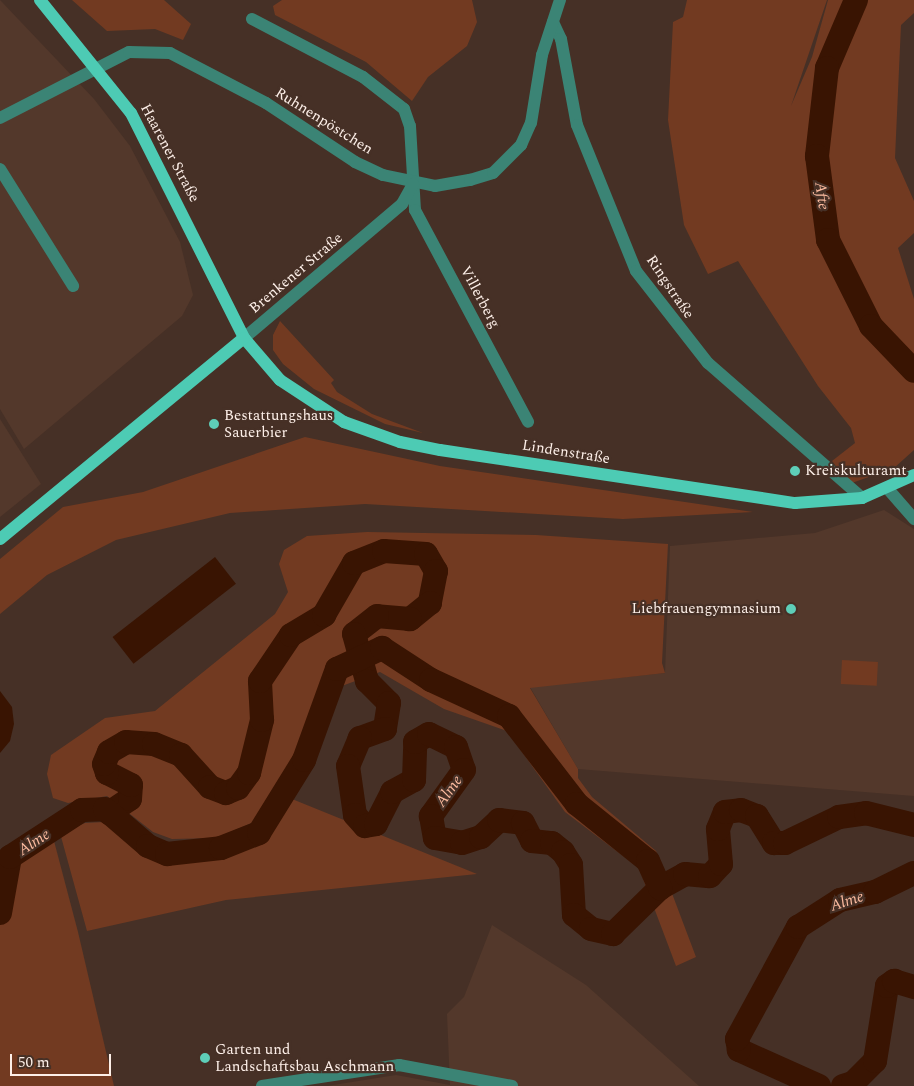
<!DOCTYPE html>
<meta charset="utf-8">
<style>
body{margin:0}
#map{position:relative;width:914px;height:1086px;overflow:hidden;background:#463026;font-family:Spectral,serif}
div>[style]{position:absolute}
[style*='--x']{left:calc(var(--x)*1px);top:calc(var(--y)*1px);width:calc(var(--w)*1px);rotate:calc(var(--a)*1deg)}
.built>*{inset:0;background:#53382b}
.green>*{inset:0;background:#723a21;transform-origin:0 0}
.water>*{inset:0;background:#391402;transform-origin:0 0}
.river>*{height:24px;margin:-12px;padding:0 12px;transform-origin:12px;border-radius:12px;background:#391402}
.minor>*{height:12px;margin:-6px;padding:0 6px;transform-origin:6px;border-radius:6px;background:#3b8475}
.major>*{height:12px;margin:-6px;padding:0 6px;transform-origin:6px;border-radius:6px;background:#4dcbb4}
.dots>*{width:14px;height:14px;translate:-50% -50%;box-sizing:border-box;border:2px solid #463026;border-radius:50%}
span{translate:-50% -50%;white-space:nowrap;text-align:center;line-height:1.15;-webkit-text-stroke:4.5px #463026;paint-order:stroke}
.street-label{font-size:15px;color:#fdefe8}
.poi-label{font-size:15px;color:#fdefe8}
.left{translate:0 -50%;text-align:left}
.right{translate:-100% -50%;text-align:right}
.water-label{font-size:16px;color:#fcbb9f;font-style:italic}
.scale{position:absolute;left:10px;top:1054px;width:101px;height:22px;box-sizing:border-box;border:2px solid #fdefe8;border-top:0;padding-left:6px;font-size:15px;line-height:18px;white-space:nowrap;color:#fdefe8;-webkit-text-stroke:4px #463026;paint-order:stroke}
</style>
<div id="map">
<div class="built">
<i style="clip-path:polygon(0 0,94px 99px,130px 146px,180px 242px,193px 295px,182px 316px,24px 449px,0 409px)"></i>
<i style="clip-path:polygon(0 419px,41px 484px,0 517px)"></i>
<i style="clip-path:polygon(884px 510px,914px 529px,914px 796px,578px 769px,530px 687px,665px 673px,670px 546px,815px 533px)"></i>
<i style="clip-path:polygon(492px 925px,586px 985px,699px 1086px,327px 1086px,396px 1075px,450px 1085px,447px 1014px,464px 997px)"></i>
</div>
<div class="green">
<i style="clip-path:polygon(72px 0,164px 0,191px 24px,183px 40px,155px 29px,107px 31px)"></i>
<i style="clip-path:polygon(282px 0,472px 0,477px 22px,467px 46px,428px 77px,412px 101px,366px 62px,275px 15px,273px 6px)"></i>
<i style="clip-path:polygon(687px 0,827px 0,791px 106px,812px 57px,828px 0,914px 0,914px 13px,901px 25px,895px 158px,914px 201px,914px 233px,898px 248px,914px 299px,914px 450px,894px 468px,849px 484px,832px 461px,855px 443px,851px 428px,818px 386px,738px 261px,708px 274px,684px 225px,668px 120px,673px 22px,683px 17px)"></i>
<i style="clip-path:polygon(280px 321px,334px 380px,331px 383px,337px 392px,372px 414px,423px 433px,385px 424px,314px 389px,283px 364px,273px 350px,273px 335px)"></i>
<i style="clip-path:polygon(305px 437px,440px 466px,753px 512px,623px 519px,365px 504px,230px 513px,116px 540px,47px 575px,0 614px,0 559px,63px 507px,143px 492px)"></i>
<i style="clip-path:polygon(367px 532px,536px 535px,668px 544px,662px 663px,665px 673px,530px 688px,578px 769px,578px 778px,592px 797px,656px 851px,696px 957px,676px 966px,639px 868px,565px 812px,507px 731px,444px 709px,380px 672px,339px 687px,311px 764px,292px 799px,477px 874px,226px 900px,87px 931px,60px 833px,85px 823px,104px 822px,164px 864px,226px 856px,264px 838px,291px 799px,273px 789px,254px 822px,216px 838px,172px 839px,153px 832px,107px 796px,68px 803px,53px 798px,47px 774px,51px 755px,105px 718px,155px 711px,275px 614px,288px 592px,279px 564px,284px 550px,307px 536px)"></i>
<i style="left:842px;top:660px;width:36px;height:24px;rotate:3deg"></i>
<i style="clip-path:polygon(54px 841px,78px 932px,114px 1086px,0 1086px,0 874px)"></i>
</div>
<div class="water">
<i style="left:215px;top:557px;width:34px;height:130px;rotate:52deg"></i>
<i style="clip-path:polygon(0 691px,12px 707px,14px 724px,10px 741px,0 753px)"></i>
</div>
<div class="river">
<i style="--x:856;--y:0;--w:74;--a:113.1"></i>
<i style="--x:827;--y:68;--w:89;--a:96.5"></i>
<i style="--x:817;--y:156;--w:85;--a:82.5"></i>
<i style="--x:828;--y:240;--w:96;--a:63.4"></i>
<i style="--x:871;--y:326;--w:62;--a:46.3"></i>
<i style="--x:109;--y:813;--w:25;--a:-34"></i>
<i style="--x:130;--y:799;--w:14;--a:-86"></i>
<i style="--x:131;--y:785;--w:27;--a:-153"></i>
<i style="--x:107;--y:773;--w:9;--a:-108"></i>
<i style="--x:104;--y:764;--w:13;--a:-67"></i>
<i style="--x:109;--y:752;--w:20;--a:-30"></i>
<i style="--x:126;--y:742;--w:28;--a:4"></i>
<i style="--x:154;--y:744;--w:29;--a:22"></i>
<i style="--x:181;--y:755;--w:43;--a:47.8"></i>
<i style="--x:210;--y:787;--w:17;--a:21"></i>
<i style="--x:226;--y:793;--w:13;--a:-23"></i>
<i style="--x:238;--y:788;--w:19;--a:-54"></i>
<i style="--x:249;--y:773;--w:55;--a:-76.2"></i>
<i style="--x:262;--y:720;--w:39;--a:-93"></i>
<i style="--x:260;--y:681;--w:55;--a:-56"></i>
<i style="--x:291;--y:635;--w:39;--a:-31"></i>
<i style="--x:324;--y:615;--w:60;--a:-60"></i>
<i style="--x:354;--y:563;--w:32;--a:-22"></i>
<i style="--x:384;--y:551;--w:42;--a:4.1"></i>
<i style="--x:426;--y:554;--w:20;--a:60"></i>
<i style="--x:436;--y:571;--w:33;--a:101"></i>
<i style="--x:430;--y:603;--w:26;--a:141"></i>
<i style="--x:410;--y:619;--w:33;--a:-175"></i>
<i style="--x:377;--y:616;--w:29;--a:142"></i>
<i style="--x:354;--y:634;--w:49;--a:74.5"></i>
<i style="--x:367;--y:681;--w:31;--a:45"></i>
<i style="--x:389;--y:703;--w:26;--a:99"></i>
<i style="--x:385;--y:729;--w:27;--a:160"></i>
<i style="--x:360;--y:738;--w:30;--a:113"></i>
<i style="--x:348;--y:766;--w:49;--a:81.9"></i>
<i style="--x:355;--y:815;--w:15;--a:48"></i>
<i style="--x:365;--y:826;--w:11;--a:-10"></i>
<i style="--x:376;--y:824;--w:36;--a:-63"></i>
<i style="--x:392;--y:792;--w:25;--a:-29"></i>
<i style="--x:414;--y:780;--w:38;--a:-88"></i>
<i style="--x:415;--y:742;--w:16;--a:-30"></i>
<i style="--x:429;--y:734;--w:30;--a:26"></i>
<i style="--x:456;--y:747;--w:24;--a:71"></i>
<i style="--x:464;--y:770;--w:57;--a:125.7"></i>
<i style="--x:431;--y:816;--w:22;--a:80"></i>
<i style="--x:435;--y:838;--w:27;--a:10"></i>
<i style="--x:462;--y:843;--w:20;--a:-18"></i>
<i style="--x:481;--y:837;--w:25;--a:-43"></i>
<i style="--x:499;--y:820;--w:24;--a:7"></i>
<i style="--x:523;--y:823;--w:20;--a:63"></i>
<i style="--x:532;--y:841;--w:20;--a:6"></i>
<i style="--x:552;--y:843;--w:14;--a:39"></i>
<i style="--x:563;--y:852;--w:15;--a:58"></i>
<i style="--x:571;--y:865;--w:50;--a:86.6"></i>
<i style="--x:574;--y:915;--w:22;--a:39"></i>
<i style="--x:591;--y:929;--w:23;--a:13"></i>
<i style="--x:613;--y:934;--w:66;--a:-44.4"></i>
<i style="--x:660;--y:888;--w:29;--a:-29"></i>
<i style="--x:685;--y:874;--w:25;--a:5"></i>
<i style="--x:710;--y:876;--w:16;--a:-47"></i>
<i style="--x:721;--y:864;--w:35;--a:-95"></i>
<i style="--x:718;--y:829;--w:18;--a:-68"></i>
<i style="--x:725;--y:812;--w:16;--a:-7"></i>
<i style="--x:741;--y:810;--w:17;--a:21"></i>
<i style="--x:757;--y:816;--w:32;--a:58"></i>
<i style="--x:774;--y:843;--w:11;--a:0"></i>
<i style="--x:785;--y:843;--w:60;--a:-25.7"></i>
<i style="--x:839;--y:817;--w:27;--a:-8"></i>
<i style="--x:866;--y:813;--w:49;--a:14"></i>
<i style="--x:0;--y:913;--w:57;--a:-79.9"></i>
<i style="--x:10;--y:857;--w:86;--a:-33.1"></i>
<i style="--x:82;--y:810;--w:23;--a:-2"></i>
<i style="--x:105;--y:809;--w:57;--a:40.7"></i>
<i style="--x:148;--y:846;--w:21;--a:23"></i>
<i style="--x:167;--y:854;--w:54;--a:-6.3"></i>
<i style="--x:221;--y:848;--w:41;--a:-21.5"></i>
<i style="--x:259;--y:833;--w:86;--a:-58.3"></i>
<i style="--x:304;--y:760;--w:97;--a:-70.1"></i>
<i style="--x:337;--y:669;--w:50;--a:-25"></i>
<i style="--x:382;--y:648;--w:59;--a:33.1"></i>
<i style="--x:431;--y:680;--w:86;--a:24.8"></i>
<i style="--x:509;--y:716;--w:111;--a:52.3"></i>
<i style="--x:577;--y:804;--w:91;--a:38.8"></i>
<i style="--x:648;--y:861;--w:30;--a:66"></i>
<i style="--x:819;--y:1086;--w:88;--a:-155.8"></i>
<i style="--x:739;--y:1050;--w:11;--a:-100"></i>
<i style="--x:737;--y:1039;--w:128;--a:-61.4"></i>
<i style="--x:798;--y:927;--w:50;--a:-32.7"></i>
<i style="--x:840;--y:900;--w:36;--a:-13"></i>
<i style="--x:875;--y:892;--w:43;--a:-26"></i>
<i style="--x:843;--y:1086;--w:10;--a:-17"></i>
<i style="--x:853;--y:1083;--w:31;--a:-45"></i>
<i style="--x:875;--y:1061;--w:76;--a:-80.9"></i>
<i style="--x:887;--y:986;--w:9;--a:-36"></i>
<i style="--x:894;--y:981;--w:21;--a:17"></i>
</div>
<div class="minor">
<i style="--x:252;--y:19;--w:125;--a:27.6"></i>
<i style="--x:363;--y:77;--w:52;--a:38"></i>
<i style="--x:404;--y:109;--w:18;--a:71"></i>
<i style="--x:410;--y:126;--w:84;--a:86.6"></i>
<i style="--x:415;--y:210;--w:240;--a:61.9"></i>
<i style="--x:553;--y:22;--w:19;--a:65"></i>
<i style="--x:561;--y:39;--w:87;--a:79.5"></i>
<i style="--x:577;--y:125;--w:157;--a:68"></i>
<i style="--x:636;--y:271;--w:117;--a:52"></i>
<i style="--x:708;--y:363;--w:205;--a:41.2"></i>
<i style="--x:0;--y:118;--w:145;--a:-27.1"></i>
<i style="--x:129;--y:52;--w:41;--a:1.4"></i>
<i style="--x:170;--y:53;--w:108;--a:27.5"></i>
<i style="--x:266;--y:103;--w:107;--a:33.5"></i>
<i style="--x:355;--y:162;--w:31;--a:25"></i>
<i style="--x:383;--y:175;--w:53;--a:11.9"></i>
<i style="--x:435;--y:186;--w:36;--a:-10"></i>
<i style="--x:470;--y:180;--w:24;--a:-17"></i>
<i style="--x:493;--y:173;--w:40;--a:-45"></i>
<i style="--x:521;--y:145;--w:24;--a:-66"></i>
<i style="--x:531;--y:123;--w:69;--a:-80.8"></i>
<i style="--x:542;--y:55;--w:58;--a:-71.9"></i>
<i style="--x:0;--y:169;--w:138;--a:58"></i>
<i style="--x:244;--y:338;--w:207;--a:-40.3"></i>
<i style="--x:402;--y:204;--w:23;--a:-61"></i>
<i style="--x:888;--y:489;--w:40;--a:49"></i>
<i style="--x:262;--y:1086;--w:139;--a:-8.7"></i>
<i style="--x:399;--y:1065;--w:115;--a:10.5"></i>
</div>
<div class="major">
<i style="--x:40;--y:0;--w:145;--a:51.2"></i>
<i style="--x:131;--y:113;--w:252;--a:63.3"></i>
<i style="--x:244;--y:338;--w:55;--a:49.4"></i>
<i style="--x:280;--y:380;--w:77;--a:33.3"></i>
<i style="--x:344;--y:422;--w:59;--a:19.7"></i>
<i style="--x:400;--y:442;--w:41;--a:11.3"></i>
<i style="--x:440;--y:450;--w:359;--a:8.5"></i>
<i style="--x:795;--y:503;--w:67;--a:-4.3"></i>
<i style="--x:862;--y:498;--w:57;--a:-23.9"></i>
<i style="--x:0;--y:539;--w:316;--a:-39.5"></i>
</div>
<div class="dots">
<i style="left:214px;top:424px;background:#5eceb8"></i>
<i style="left:795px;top:471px;background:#5eceb8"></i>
<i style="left:791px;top:609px;background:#5eceb8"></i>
<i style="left:205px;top:1058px;background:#5eceb8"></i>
</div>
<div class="street-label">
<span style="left:324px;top:121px;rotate:32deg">Ruhnenpöstchen</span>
<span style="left:170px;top:153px;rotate:62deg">Haarener Straße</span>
<span style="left:296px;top:273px;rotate:-40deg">Brenkener Straße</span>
<span style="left:670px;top:287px;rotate:56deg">Ringstraße</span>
<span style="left:480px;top:297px;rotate:62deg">Villerberg</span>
<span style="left:566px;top:452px;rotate:9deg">Lindenstraße</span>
</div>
<div class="poi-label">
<span class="left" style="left:224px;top:424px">Bestattungshaus<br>Sauerbier</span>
<span class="left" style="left:805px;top:471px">Kreiskulturamt</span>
<span class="right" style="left:781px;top:609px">Liebfrauengymnasium</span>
<span class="left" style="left:215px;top:1058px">Garten und<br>Landschaftsbau Aschmann</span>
</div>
<div class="water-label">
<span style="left:822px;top:196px;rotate:82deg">Afte</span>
<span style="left:449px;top:791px;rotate:-55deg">Alme</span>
<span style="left:34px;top:842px;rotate:-33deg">Alme</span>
<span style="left:847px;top:901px;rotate:-18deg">Alme</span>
</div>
<div class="scale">50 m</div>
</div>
